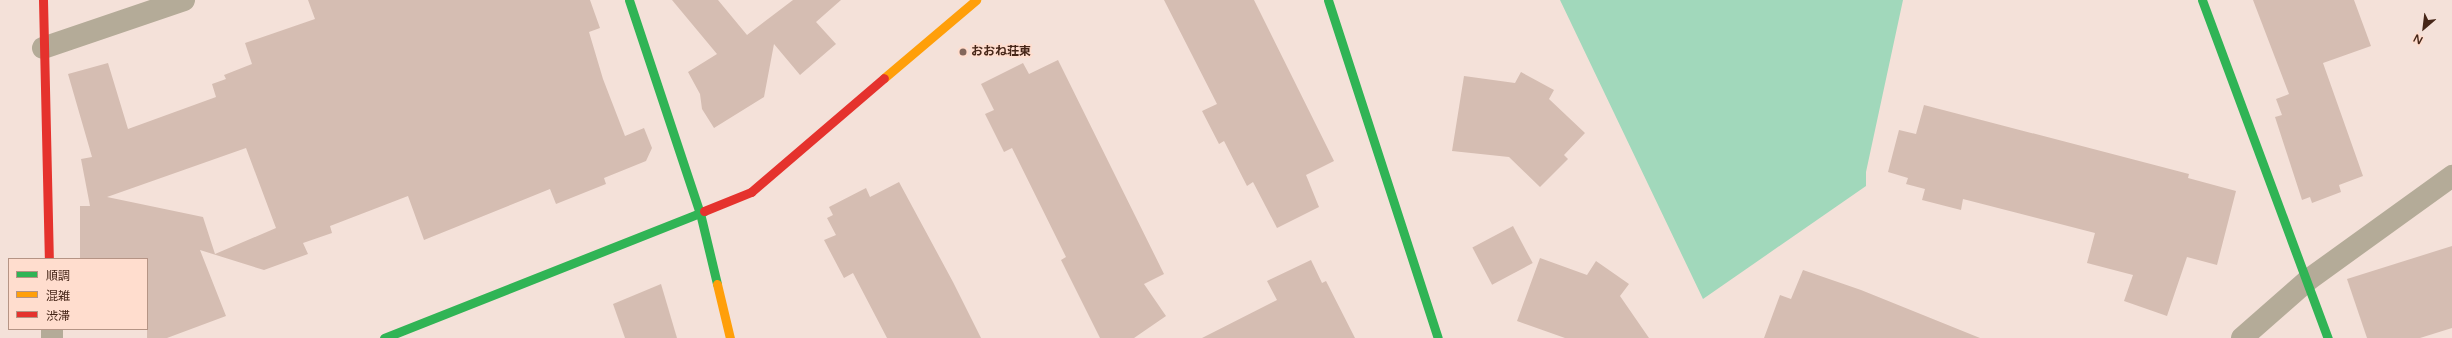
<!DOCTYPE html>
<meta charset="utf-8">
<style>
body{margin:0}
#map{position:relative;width:2452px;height:338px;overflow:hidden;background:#f4e1d9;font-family:"Varela Round","Noto Sans JP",sans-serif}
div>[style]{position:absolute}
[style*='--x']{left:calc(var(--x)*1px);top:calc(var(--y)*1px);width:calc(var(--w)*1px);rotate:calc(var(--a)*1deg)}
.green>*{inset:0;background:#a1d8bb}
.building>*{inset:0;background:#d5bdb2;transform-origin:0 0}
.street>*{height:22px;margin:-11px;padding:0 11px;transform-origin:11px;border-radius:11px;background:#b4ab98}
.fast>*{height:9px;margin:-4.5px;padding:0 4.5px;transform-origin:4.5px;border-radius:4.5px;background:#30b455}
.slow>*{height:9px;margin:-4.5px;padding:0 4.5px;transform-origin:4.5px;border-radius:4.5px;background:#ff9f0a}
.jam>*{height:9px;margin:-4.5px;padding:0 4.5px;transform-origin:4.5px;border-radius:4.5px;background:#e5322d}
.dots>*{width:11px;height:11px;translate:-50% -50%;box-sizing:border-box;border:2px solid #ffddce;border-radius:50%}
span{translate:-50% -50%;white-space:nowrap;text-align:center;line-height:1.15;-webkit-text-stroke:3.5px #ffddce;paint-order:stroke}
.poi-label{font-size:12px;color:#462618;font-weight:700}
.left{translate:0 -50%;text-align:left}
.legend{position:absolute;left:8px;top:258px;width:140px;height:72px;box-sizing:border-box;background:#ffddce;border:1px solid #b59485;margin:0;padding:5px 7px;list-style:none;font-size:12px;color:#462618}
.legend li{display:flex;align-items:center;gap:8px;height:20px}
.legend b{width:20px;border:1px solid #b59485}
.north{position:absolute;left:2404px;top:8px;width:40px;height:40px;-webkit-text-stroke:3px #ffddce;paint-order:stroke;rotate:208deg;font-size:11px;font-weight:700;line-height:16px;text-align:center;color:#462618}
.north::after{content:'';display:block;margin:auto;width:14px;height:18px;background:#462618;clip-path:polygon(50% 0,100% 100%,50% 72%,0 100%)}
</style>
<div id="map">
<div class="green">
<i style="clip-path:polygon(1560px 0,1903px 0,1866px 172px,1866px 186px,1703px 299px)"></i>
</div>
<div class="building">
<i style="clip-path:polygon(evenodd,308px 0,590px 0,600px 28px,589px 32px,603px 79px,625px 136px,644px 128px,652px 148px,646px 161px,604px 178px,606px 184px,556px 204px,550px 189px,424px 240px,408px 196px,330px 226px,332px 233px,303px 243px,308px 254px,264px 270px,200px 250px,226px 316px,167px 338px,147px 338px,147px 259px,80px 259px,80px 206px,90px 206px,81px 159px,92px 157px,68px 74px,108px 63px,128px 129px,216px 97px,212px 84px,226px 79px,224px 75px,252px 64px,245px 43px,315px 19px,308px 0,246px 148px,276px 228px,215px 254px,203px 217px,107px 197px,246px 148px)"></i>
<i style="clip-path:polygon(672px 0,718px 0,747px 35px,793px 0,841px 0,816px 22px,836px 44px,800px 75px,774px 44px,764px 97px,714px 128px,702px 109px,700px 94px,688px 72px,717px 54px)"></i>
<i style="clip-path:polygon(1164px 0,1254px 0,1334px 161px,1306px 175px,1319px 207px,1277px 228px,1253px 182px,1247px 186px,1224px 141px,1219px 144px,1202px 111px,1217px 104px)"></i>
<i style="clip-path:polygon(2253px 0,2354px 0,2371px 46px,2323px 63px,2363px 176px,2339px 185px,2341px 192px,2312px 203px,2310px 197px,2302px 200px,2275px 117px,2282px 115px,2276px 99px,2289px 94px)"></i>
<i style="clip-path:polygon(1058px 60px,1164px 274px,1144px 284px,1166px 316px,1134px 338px,1100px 338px,1061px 260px,1066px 257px,1012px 148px,1004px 152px,985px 114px,994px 110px,981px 84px,1023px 63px,1029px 74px)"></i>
<i style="clip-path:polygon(1521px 72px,1554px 90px,1549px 99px,1585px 133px,1564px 155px,1568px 159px,1540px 187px,1509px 157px,1452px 151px,1464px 76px,1515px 83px)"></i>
<i style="clip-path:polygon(1924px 105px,2189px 174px,2188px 178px,2236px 191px,2217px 265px,2187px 257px,2167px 316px,2124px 301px,2133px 275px,2087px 263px,2095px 233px,1963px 199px,1961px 210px,1922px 200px,1925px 189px,1906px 184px,1908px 178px,1888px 172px,1899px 130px,1916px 134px)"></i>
<i style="clip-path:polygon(899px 182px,953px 282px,981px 338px,887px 338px,853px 273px,844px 278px,824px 240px,836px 235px,827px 218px,833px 215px,829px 207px,866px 188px,870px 197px)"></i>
<i style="left:1513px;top:226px;width:42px;height:46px;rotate:62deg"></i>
<i style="clip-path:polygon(2452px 246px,2452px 328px,2420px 338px,2367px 338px,2347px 279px)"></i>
<i style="clip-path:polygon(1540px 258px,1587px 275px,1596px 261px,1629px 284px,1620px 296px,1649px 338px,1565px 338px,1517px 321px)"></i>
<i style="clip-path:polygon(1311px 260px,1322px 283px,1326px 281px,1355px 338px,1202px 338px,1277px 300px,1267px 281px)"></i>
<i style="clip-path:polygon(1803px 270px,1861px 290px,1980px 338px,1764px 338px,1780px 295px,1791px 299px)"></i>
<i style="clip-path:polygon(661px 284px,677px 338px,625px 338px,613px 304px)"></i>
</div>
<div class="street">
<i style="--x:43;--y:48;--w:149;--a:-18.8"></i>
<i style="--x:52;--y:329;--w:9;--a:90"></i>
<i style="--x:2242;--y:338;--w:88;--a:-41.3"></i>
<i style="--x:2308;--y:280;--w:178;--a:-35.8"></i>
</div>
<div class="fast">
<i style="--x:629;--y:0;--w:225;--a:71.6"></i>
<i style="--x:700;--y:213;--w:73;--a:76.5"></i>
<i style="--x:1328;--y:0;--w:355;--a:72"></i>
<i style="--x:2202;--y:0;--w:361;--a:69.6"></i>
<i style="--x:384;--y:338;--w:344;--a:-21.6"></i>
</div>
<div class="slow">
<i style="--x:884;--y:78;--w:121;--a:-40.3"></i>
<i style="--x:717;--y:284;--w:56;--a:76.5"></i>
</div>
<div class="jam">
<i style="--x:43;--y:0;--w:259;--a:88.7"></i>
<i style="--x:704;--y:211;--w:51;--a:-22"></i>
<i style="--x:751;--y:192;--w:175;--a:-40.6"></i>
</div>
<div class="dots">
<i style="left:963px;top:52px;background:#83675c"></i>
</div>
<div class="poi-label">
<span class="left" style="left:971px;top:52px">おおね荘東</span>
</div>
<ul class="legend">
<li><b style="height:5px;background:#30b455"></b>順調</li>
<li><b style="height:5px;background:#ff9f0a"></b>混雑</li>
<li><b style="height:5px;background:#e5322d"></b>渋滞</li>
</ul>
<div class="north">N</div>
</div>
